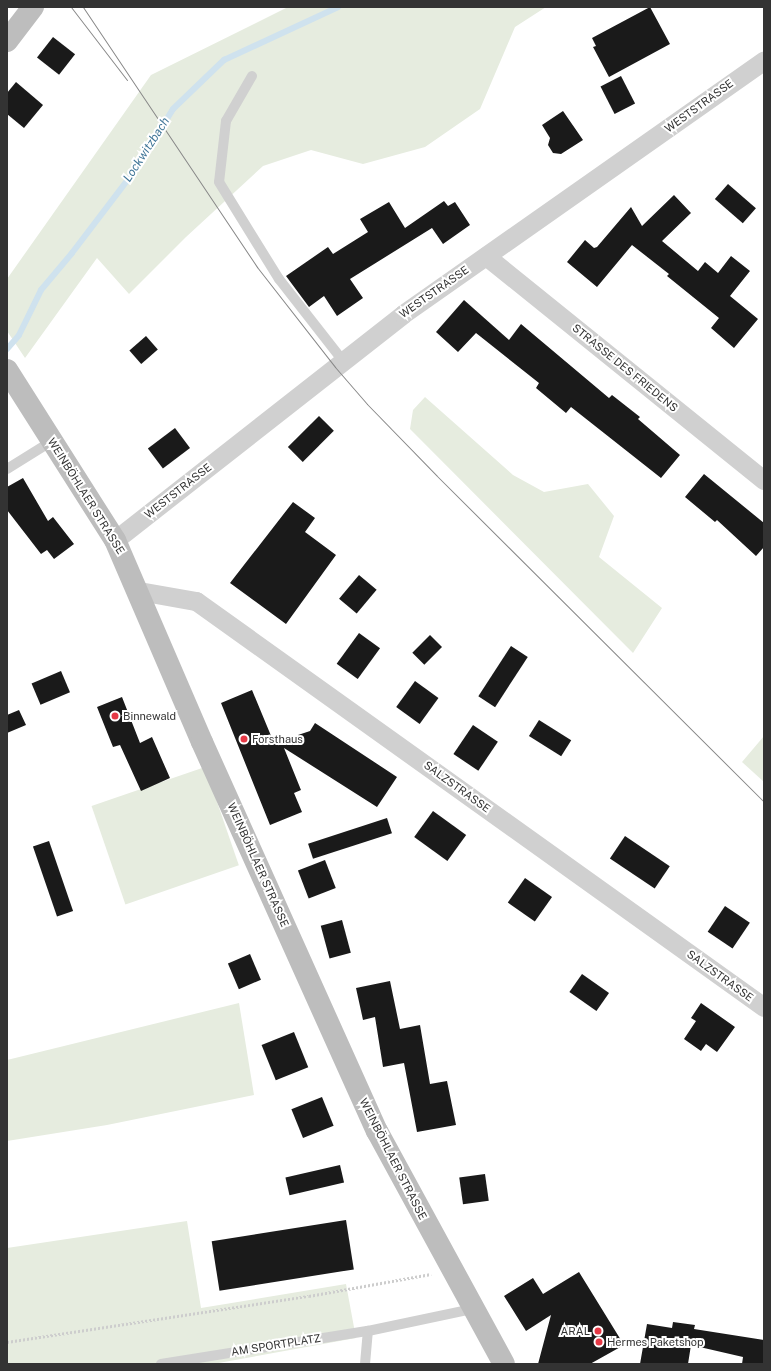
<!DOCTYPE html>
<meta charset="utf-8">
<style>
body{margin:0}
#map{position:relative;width:771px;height:1371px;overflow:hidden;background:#fff;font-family:"Public Sans",sans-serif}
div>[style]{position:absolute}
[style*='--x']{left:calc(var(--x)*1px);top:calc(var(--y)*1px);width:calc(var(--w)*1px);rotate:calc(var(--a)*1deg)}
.green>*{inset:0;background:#e6ecdf;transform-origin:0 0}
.stream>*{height:6px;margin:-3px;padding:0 3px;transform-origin:3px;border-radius:3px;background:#cfe2ee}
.building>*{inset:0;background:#1a1a1a;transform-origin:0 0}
.path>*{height:2.5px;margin-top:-1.25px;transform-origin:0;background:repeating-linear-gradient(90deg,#cdcdcd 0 2px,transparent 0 4px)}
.lane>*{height:10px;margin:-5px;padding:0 5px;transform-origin:5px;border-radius:5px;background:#d0d0d0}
.street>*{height:19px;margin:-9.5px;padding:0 9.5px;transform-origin:9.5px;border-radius:9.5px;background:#d0d0d0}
.secondary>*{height:22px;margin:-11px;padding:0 11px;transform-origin:11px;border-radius:11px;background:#bdbdbd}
.tram>*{height:1px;margin:-0.5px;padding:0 0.5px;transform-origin:0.5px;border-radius:0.5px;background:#888}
.dots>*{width:11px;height:11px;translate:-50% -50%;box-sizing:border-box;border:2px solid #fff;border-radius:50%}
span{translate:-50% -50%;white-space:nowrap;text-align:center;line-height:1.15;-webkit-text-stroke:4px #fff;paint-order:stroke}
.street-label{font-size:11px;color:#333}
.poi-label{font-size:11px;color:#333}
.left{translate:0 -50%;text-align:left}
.right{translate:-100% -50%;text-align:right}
.water-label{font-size:12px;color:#3f7597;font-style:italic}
.frame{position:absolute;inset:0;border:8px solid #333;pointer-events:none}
</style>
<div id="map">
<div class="green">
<i style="clip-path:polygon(288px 7px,546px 7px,515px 27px,480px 109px,425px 147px,363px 164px,311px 150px,263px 166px,186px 237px,129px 294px,97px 258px,25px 358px,7px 331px,7px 279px,151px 75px)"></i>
<i style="clip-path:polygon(425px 397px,513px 475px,544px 492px,588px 484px,614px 516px,599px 557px,662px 608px,633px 653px,410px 429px,413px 410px)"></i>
<i style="clip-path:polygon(764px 736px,764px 782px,742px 762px)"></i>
<i style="left:205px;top:767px;width:104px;height:120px;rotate:71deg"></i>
<i style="clip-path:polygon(239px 1003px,254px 1095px,107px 1125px,7px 1141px,7px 1060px)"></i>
<i style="clip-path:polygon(187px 1221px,201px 1308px,346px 1284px,356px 1338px,213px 1364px,7px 1364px,7px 1248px)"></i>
</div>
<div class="stream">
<i style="--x:7;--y:349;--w:18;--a:-49"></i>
<i style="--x:19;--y:335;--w:50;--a:-63.9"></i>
<i style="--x:41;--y:290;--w:48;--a:-50"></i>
<i style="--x:72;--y:253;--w:106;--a:-52.7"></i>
<i style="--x:136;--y:169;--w:70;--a:-58.3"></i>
<i style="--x:173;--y:109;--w:71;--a:-43.9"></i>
<i style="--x:224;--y:60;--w:126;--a:-24.9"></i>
</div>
<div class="building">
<i style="clip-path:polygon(650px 7px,670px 44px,609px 77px,593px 47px,596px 46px,592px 38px)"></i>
<i style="left:53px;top:37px;width:28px;height:26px;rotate:38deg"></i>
<i style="left:621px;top:76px;width:31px;height:23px;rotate:63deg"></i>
<i style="clip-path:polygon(16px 82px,43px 105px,24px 128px,7px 114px,7px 93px)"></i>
<i style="clip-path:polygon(563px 111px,583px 140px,561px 154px,553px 153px,548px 145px,550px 138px,542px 125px)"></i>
<i style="left:728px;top:184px;width:37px;height:20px;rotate:41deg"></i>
<i style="clip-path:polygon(674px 195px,691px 213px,662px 241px,698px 271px,705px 262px,718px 273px,731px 256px,750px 271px,730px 296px,758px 319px,734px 348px,711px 328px,719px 318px,667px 276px,669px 274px,632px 245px,597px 287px,567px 262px,585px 240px,594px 248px,597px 247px,631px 207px,642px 226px)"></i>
<i style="clip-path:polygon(444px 201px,448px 206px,455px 202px,470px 225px,443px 244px,432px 228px,350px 279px,363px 298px,337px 316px,324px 296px,309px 307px,286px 276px,328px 247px,333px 254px,368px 232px,360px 219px,389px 202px,405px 228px)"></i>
<i style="clip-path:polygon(464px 300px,509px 340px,521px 324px,609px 398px,612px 395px,640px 417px,638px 419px,680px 455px,661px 478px,571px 407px,566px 413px,536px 388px,539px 383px,476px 333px,458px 352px,436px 332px)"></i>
<i style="left:146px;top:336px;width:18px;height:22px;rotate:49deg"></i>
<i style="left:319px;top:416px;width:21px;height:44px;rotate:45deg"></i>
<i style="left:175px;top:428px;width:25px;height:34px;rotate:53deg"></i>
<i style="clip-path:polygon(704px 474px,764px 523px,764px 547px,756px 556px,717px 520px,715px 522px,685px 497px)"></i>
<i style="clip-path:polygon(23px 478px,48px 521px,53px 517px,74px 544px,54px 559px,47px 550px,41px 554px,7px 510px,7px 487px)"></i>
<i style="clip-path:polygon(293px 502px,315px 518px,305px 532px,336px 555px,286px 624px,230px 583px)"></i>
<i style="left:359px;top:575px;width:23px;height:31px;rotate:40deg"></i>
<i style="left:359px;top:633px;width:26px;height:38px;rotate:36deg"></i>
<i style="left:430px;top:635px;width:17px;height:25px;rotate:45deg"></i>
<i style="left:511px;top:646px;width:20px;height:60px;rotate:33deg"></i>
<i style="left:61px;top:671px;width:23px;height:32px;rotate:67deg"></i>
<i style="left:415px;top:681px;width:29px;height:32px;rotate:36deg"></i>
<i style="clip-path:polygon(252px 690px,274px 743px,310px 731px,315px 723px,397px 777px,377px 807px,284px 748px,301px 790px,294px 793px,302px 812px,270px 825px,221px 703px)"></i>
<i style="clip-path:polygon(122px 697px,140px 743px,152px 737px,170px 778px,141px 791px,120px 745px,113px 747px,97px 707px)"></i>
<i style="clip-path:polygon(19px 710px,26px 725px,7px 733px,7px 715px)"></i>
<i style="left:539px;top:720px;width:38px;height:19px;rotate:32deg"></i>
<i style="left:473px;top:725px;width:30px;height:35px;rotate:34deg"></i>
<i style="left:433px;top:811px;width:41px;height:32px;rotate:36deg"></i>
<i style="left:387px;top:818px;width:16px;height:83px;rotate:72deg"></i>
<i style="left:625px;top:836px;width:54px;height:27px;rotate:34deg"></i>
<i style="left:49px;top:841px;width:74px;height:17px;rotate:71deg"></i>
<i style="left:325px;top:860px;width:30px;height:29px;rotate:69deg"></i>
<i style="left:525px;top:878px;width:33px;height:30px;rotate:35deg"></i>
<i style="left:725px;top:906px;width:30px;height:31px;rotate:34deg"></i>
<i style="left:342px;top:920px;width:34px;height:22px;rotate:75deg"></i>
<i style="left:250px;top:954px;width:28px;height:24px;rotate:67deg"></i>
<i style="left:582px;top:974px;width:33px;height:22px;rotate:35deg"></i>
<i style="clip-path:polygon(390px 981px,400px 1029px,420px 1025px,430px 1084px,447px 1081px,456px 1125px,417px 1132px,404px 1063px,383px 1067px,375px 1017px,363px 1020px,356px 988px)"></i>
<i style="clip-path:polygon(701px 1003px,735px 1027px,717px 1052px,706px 1044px,701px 1051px,684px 1039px,696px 1021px,691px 1018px)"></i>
<i style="left:294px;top:1032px;width:38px;height:35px;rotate:68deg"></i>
<i style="left:322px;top:1097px;width:31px;height:33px;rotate:68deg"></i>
<i style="left:340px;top:1165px;width:18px;height:56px;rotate:77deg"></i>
<i style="left:485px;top:1174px;width:27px;height:26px;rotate:82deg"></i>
<i style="left:346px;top:1220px;width:50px;height:136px;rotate:81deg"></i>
<i style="clip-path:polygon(579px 1272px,624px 1345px,590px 1364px,538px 1364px,551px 1315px,526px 1331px,504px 1296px,533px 1278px,543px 1294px)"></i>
<i style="clip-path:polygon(673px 1322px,695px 1325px,694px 1329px,764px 1340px,763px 1364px,742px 1364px,743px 1357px,691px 1345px,688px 1364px,640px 1364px,647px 1324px,672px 1328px)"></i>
</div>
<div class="path">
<i style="--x:7;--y:1342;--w:305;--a:-8.7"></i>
<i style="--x:309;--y:1296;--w:124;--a:-10.2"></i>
</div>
<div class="lane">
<i style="--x:252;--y:76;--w:52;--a:120"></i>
<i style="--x:226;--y:121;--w:61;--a:96.5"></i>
<i style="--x:219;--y:182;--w:114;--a:58.3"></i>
<i style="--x:279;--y:279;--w:104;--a:52"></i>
<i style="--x:7;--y:469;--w:53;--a:-31.9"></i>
<i style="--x:161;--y:1364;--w:210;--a:-9.1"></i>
<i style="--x:365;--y:1364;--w:33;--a:-85"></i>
<i style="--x:368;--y:1331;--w:106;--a:-11.9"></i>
</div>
<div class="street">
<i style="--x:486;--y:256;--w:357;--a:38.9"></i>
<i style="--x:115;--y:540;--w:366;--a:-38.1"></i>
<i style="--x:403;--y:314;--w:441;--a:-35.1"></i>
<i style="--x:139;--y:591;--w:58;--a:10"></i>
<i style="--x:196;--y:601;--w:698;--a:35.56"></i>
</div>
<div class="secondary">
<i style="--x:7;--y:41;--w:43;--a:-52.6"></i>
<i style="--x:7;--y:370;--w:201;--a:57.6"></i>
<i style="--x:115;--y:540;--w:220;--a:66.7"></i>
<i style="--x:202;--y:742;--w:427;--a:65.8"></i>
<i style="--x:377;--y:1131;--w:265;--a:61.4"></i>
</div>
<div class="tram">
<i style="--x:71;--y:7;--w:92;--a:52.5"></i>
<i style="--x:83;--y:7;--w:313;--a:56.2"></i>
<i style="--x:257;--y:267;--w:127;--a:52"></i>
<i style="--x:335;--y:367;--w:49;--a:49.1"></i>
<i style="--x:367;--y:404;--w:100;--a:45.8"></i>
<i style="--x:437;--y:476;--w:462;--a:44.9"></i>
</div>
<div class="dots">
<i style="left:115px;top:716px;background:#e63946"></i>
<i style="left:244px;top:739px;background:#e63946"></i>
<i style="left:598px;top:1331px;background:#e63946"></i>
<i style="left:599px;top:1342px;background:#e63946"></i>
</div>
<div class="street-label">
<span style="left:699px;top:106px;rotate:-36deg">WESTSTRASSE</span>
<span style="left:434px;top:292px;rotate:-35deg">WESTSTRASSE</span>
<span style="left:625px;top:368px;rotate:39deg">STRASSE DES FRIEDENS</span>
<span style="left:178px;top:491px;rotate:-38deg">WESTSTRASSE</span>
<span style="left:86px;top:496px;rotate:58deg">WEINBÖHLAER STRASSE</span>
<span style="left:457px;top:787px;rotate:36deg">SALZSTRASSE</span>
<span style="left:258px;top:865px;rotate:66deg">WEINBÖHLAER STRASSE</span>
<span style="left:720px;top:976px;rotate:36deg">SALZSTRASSE</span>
<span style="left:393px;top:1159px;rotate:63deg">WEINBÖHLAER STRASSE</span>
<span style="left:276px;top:1345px;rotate:-9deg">AM SPORTPLATZ</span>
</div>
<div class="poi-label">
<span class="left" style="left:123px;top:716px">Binnewald</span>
<span class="left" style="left:252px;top:739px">Forsthaus</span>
<span class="right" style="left:590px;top:1331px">ARAL</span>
<span class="left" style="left:607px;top:1342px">Hermes Paketshop</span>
</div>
<div class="water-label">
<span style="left:147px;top:150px;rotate:-57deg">Lockwitzbach</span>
</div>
<div class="frame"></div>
</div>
